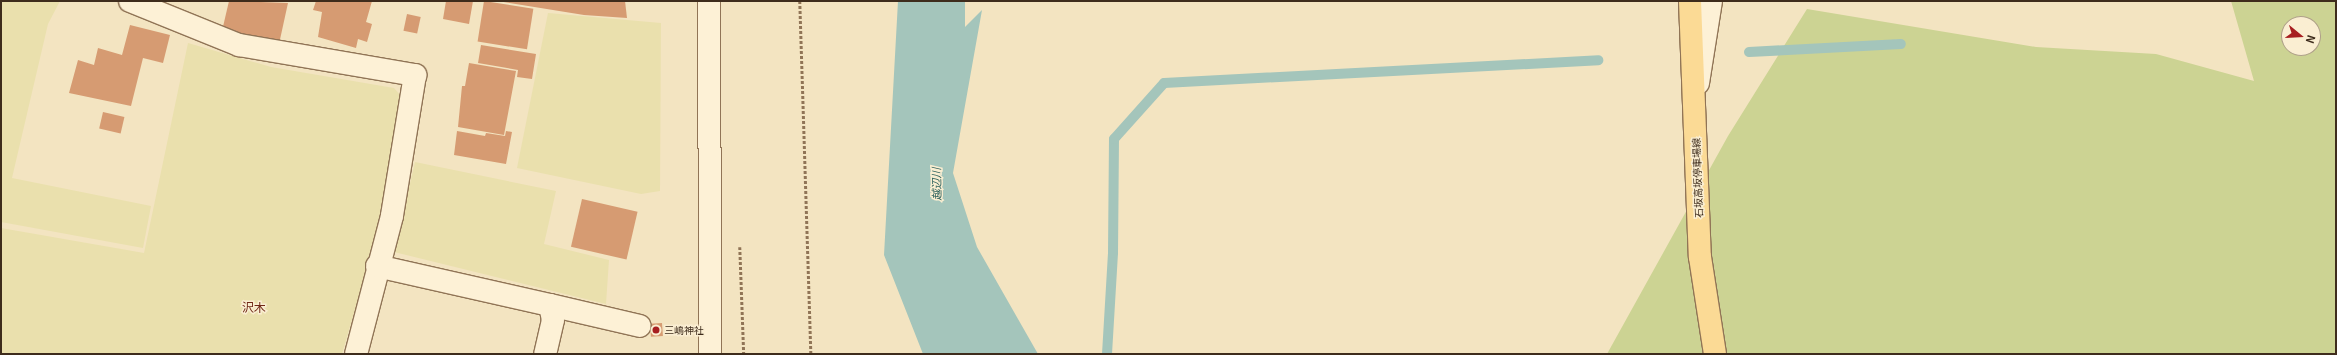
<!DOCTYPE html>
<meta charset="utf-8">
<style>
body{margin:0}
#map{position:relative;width:2337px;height:355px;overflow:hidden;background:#f3e4c1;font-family:Georgia,"Noto Sans JP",serif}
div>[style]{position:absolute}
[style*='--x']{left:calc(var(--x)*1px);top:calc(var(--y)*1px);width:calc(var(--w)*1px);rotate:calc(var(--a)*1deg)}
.farmland>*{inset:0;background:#eae0ad}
.green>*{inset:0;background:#ccd393}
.water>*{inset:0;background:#a4c5bb}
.stream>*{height:10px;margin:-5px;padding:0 5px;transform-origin:5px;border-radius:5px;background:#a4c5bb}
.building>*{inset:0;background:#d69b72;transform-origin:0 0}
.path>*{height:2.5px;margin-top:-1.25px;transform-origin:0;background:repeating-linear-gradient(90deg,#907456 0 3px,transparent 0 5px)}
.roads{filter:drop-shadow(1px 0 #907456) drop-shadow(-1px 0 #907456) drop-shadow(0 1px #907456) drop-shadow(0 -1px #907456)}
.minor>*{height:22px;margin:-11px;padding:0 11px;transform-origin:11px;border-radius:11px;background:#fdf1d6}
.major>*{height:22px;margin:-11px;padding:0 11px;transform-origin:11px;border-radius:11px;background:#fbda95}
.dots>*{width:11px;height:11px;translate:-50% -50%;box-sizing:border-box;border:2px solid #faeed2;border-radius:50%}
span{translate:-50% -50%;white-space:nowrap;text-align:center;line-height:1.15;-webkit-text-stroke:3px #faeed2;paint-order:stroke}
.street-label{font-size:10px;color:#3e2c1c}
.poi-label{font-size:10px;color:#3e2c1c}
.left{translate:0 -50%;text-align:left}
.water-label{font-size:11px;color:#295f5b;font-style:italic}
.quarter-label{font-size:12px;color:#702816}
.frame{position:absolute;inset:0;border:2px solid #3e2c1c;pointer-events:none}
.north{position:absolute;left:2281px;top:16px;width:40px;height:40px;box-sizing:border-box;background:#faeed2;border:1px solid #afa089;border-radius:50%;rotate:108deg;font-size:11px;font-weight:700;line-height:16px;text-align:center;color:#3e2c1c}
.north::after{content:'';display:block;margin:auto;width:14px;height:18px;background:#a71e20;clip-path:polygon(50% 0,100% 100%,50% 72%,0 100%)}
</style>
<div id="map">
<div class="farmland">
<i style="clip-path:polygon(1px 1px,60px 1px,48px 24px,12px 178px,151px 206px,143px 248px,1px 222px)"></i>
<i style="clip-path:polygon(548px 13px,661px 23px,660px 191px,641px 194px,517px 168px)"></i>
<i style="clip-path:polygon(188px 43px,271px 67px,394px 88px,403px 98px,379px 226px,342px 354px,1px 354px,1px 228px,144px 253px)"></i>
<i style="clip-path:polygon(415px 162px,556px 191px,544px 244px,609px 260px,606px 304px,394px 252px)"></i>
</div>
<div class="green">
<i style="clip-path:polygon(evenodd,2231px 1px,2336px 1px,2336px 354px,1607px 354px,1728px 136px,1807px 9px,2036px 47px,2156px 54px,2254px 81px,2231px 1px,2289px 24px,2313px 24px,2313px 48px,2289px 48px,2289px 24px)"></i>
</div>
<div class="water">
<i style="clip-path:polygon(898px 1px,965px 1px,965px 27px,982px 10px,953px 173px,977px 247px,1038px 354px,923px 354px,884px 255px)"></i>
</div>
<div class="stream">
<i style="--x:1749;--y:52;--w:152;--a:-3"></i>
<i style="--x:1107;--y:354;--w:101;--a:-86.6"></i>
<i style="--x:1113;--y:253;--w:114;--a:-89.5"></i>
<i style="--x:1114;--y:139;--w:75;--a:-48.2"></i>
<i style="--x:1164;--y:83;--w:435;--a:-3"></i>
</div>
<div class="building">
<i style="clip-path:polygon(229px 1px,288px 3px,279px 44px,222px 31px)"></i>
<i style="clip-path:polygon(316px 1px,372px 1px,366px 22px,372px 24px,367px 42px,358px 39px,356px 48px,318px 37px,322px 12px,313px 10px)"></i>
<i style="clip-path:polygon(446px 1px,473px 1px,469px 24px,443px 19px)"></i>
<i style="left:484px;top:1px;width:50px;height:41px;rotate:9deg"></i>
<i style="clip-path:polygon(497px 1px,625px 1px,627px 18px,584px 15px)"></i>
<i style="left:407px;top:14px;width:14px;height:17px;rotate:12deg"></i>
<i style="clip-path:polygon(130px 25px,170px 35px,163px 63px,143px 58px,131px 106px,69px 93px,78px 60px,94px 65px,98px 48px,122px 55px)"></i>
<i style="clip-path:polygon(481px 45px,536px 54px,532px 79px,517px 77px,518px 70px,478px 63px)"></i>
<i style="clip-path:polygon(469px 63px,516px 71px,504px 135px,458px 127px,462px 86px,465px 86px)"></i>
<i style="left:103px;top:112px;width:22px;height:17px;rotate:13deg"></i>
<i style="clip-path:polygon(457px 131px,485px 136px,486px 133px,505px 136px,506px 131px,512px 132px,506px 164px,454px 155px)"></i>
<i style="left:582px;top:199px;width:57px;height:49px;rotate:13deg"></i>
<i style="left:662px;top:323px;width:13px;height:12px;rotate:86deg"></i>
</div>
<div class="path">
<i style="--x:800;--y:1;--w:353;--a:88.2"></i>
<i style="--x:740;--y:247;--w:107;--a:87.9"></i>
</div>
<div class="roads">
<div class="minor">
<i style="--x:130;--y:1;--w:118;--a:22"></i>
<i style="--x:239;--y:45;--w:179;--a:9.7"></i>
<i style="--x:415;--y:75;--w:143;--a:99.3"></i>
<i style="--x:392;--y:216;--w:143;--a:104.6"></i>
<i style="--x:709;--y:1;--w:353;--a:89.8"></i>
<i style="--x:1698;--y:83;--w:83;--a:-81"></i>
<i style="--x:377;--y:266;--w:177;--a:12.7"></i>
<i style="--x:550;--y:305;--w:15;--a:79"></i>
<i style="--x:553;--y:320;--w:35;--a:103"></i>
<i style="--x:550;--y:305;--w:92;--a:13.1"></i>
</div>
<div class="major">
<i style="--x:1690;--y:1;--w:256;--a:87.8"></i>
<i style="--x:1700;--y:257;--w:98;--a:81.2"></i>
</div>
</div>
<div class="dots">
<i style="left:656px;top:330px;background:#a71e20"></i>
</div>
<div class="street-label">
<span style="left:1697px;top:178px;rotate:-92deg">石坂高坂停車場線</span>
</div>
<div class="poi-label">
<span class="left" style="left:664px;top:330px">三嶋神社</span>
</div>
<div class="water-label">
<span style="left:936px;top:184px;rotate:-91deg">越辺川</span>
</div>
<div class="quarter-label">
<span style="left:254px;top:307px">沢木</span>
</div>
<div class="frame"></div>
<div class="north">N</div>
</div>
